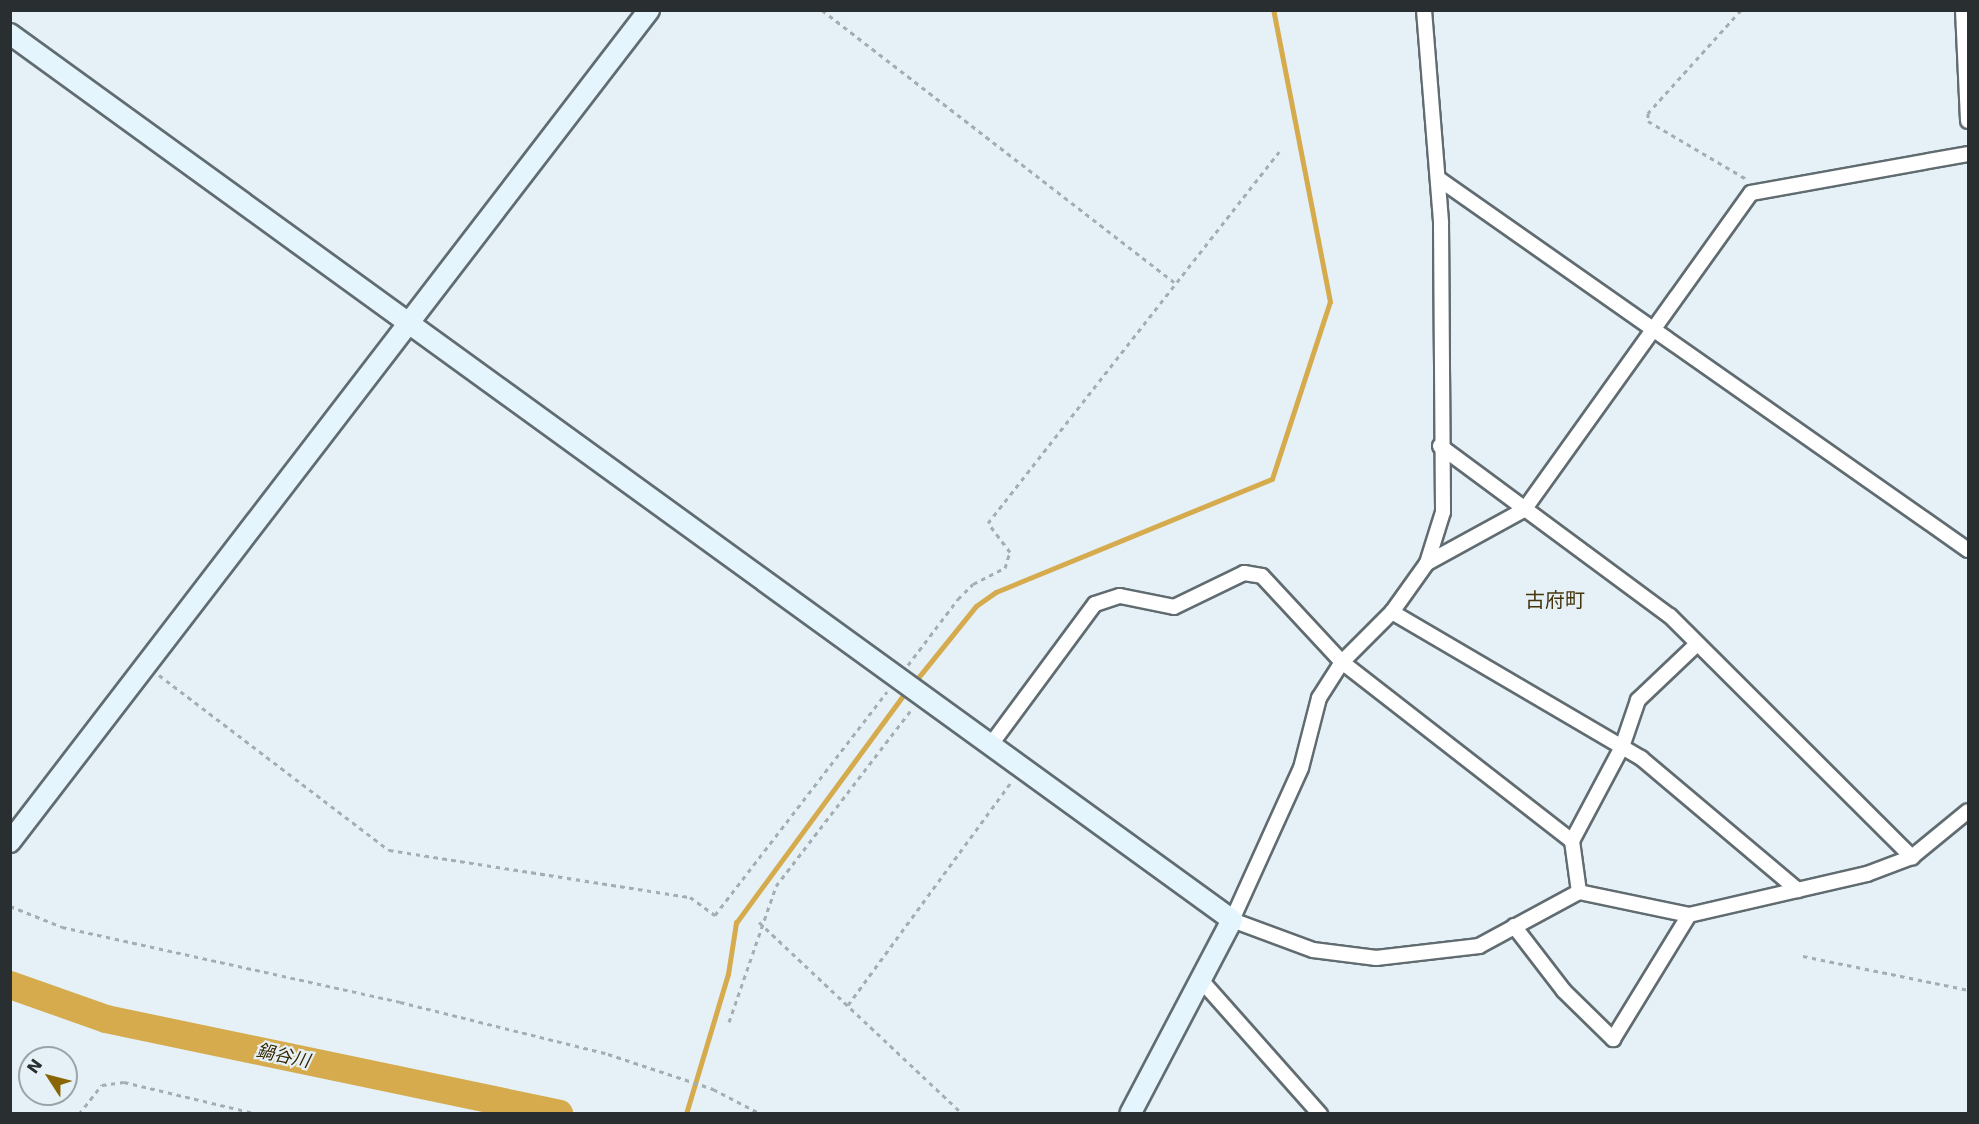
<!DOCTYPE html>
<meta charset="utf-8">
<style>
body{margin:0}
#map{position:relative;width:1979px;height:1124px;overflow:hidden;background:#e5f1f7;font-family:"DejaVu Sans","Noto Sans JP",sans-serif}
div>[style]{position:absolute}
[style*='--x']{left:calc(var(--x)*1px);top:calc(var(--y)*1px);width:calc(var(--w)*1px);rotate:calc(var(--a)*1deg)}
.stream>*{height:4.5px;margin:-2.25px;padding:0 2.25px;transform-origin:2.25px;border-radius:2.25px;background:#d5ab4e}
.river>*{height:28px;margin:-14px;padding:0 14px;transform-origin:14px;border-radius:14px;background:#d5ab4e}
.path>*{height:3px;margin-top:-1.5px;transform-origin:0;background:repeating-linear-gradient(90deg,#a4aeb2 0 4.5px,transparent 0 9px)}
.roads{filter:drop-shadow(2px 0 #616c71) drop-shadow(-2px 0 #616c71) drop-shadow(0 2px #616c71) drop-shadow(0 -2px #616c71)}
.street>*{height:14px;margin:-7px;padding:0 7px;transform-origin:7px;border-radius:7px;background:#fff}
.secondary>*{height:20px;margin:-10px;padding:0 10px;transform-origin:10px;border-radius:10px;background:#e5f5fd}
span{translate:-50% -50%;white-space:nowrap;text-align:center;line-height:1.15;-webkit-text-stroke:4.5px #e5f1f7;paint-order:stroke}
.water-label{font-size:18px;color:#392800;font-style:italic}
.quarter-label{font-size:20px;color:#46340c}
.frame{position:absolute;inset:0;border:12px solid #292e30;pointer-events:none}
.north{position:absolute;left:18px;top:1046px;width:60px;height:60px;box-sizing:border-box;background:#e5f1f7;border:2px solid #9aa3a7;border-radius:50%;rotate:306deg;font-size:16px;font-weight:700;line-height:24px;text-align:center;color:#292e30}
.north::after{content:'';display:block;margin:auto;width:21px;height:27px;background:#896603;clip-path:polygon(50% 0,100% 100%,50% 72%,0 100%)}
</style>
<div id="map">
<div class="stream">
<i style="--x:918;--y:678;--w:92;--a:-51.1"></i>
<i style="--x:976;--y:606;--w:24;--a:-35"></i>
<i style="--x:996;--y:592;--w:298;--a:-22.3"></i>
<i style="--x:1272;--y:479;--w:186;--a:-71.9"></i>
<i style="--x:1330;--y:302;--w:298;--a:-101"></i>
<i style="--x:686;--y:1114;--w:146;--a:-73.3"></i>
<i style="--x:728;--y:974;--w:52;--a:-81.1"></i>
<i style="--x:736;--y:923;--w:282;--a:-53.7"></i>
</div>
<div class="river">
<i style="--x:10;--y:985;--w:102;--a:19.5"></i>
<i style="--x:106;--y:1019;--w:463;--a:11.8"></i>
</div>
<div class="path">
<i style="--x:822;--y:10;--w:445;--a:37.7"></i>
<i style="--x:1741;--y:10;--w:139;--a:132.1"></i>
<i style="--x:1648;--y:113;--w:8;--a:90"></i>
<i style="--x:1648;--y:121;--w:116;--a:30.5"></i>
<i style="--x:908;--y:665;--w:83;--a:-52.9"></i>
<i style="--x:958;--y:599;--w:21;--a:-45"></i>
<i style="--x:973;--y:584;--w:36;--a:-27"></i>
<i style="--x:1005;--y:568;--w:17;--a:-73"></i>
<i style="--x:1010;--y:552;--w:36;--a:-127"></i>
<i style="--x:988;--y:523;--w:472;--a:-51.9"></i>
<i style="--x:159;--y:675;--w:289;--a:37.3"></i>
<i style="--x:389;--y:850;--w:305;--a:8.9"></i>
<i style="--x:690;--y:897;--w:31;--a:36"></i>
<i style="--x:715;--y:915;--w:282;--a:-52.4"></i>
<i style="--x:10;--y:906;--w:56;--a:22"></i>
<i style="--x:62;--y:927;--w:346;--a:12.5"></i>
<i style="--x:400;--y:1002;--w:214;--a:14"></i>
<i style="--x:608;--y:1054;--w:111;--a:18.4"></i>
<i style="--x:713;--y:1089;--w:54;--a:27.5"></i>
<i style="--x:759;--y:922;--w:280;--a:43.3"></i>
<i style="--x:1803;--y:956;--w:168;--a:11.6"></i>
<i style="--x:848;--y:1005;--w:278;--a:-53.8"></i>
<i style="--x:729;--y:1022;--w:144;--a:-70.9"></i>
<i style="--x:776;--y:886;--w:223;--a:-52.5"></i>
<i style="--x:79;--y:1114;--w:37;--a:-52"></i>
<i style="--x:102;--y:1085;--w:22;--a:-8"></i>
<i style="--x:124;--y:1082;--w:138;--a:13.4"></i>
</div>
<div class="roads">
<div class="street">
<i style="--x:1424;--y:10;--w:214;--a:85.4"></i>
<i style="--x:1441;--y:223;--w:289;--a:89.6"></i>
<i style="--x:1443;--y:512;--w:53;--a:107.4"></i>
<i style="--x:1427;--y:563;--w:60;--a:125.5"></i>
<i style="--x:1392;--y:612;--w:71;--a:135"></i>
<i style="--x:1342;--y:662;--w:43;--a:122.6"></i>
<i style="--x:1319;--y:698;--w:72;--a:104.4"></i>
<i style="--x:1301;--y:768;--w:167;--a:114.4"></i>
<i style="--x:1232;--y:920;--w:86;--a:20.3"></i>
<i style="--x:1313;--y:950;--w:64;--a:7.2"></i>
<i style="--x:1376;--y:958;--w:104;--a:-6.6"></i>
<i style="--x:1479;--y:946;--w:114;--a:-28.4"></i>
<i style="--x:1579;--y:892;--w:112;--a:11.8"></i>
<i style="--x:1689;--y:915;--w:183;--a:-13"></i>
<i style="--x:1867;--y:874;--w:48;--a:-20.7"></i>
<i style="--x:1912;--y:857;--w:72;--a:-39.4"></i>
<i style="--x:1963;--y:10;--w:111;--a:87.4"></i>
<i style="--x:1439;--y:179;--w:646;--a:35.04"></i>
<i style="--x:1440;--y:446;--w:286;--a:36.5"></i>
<i style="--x:1670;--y:616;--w:342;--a:44.9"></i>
<i style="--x:1427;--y:563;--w:111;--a:-28.7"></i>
<i style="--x:1524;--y:510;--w:390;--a:-54.4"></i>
<i style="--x:1751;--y:193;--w:220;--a:-10.2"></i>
<i style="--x:1392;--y:612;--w:289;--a:30.4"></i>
<i style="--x:1641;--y:758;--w:205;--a:40.1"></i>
<i style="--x:992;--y:743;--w:173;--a:-53.5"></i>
<i style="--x:1095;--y:604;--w:26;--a:-18"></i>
<i style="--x:1120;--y:596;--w:55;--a:11.5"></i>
<i style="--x:1174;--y:607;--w:78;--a:-25.9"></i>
<i style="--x:1244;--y:573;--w:18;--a:9"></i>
<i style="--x:1262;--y:576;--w:117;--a:47.1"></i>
<i style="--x:1342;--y:662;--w:291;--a:37.9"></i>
<i style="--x:1579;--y:892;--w:51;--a:-97.8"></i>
<i style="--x:1572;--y:841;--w:106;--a:-62"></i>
<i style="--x:1622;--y:747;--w:50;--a:-71.2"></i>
<i style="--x:1638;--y:700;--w:81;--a:-43.5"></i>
<i style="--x:1514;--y:926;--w:82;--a:52.4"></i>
<i style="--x:1564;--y:991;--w:69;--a:44.4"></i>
<i style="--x:1613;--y:1039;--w:145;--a:-58.5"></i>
<i style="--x:1200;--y:979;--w:181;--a:48.4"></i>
</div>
<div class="secondary">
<i style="--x:10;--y:34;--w:1509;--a:35.94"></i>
<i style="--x:1232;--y:920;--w:219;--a:117.7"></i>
<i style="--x:10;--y:842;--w:1049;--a:-52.47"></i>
</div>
</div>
<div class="water-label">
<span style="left:283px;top:1056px;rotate:12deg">鍋谷川</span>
</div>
<div class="quarter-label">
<span style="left:1555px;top:600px">古府町</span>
</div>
<div class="frame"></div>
<div class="north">N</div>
</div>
